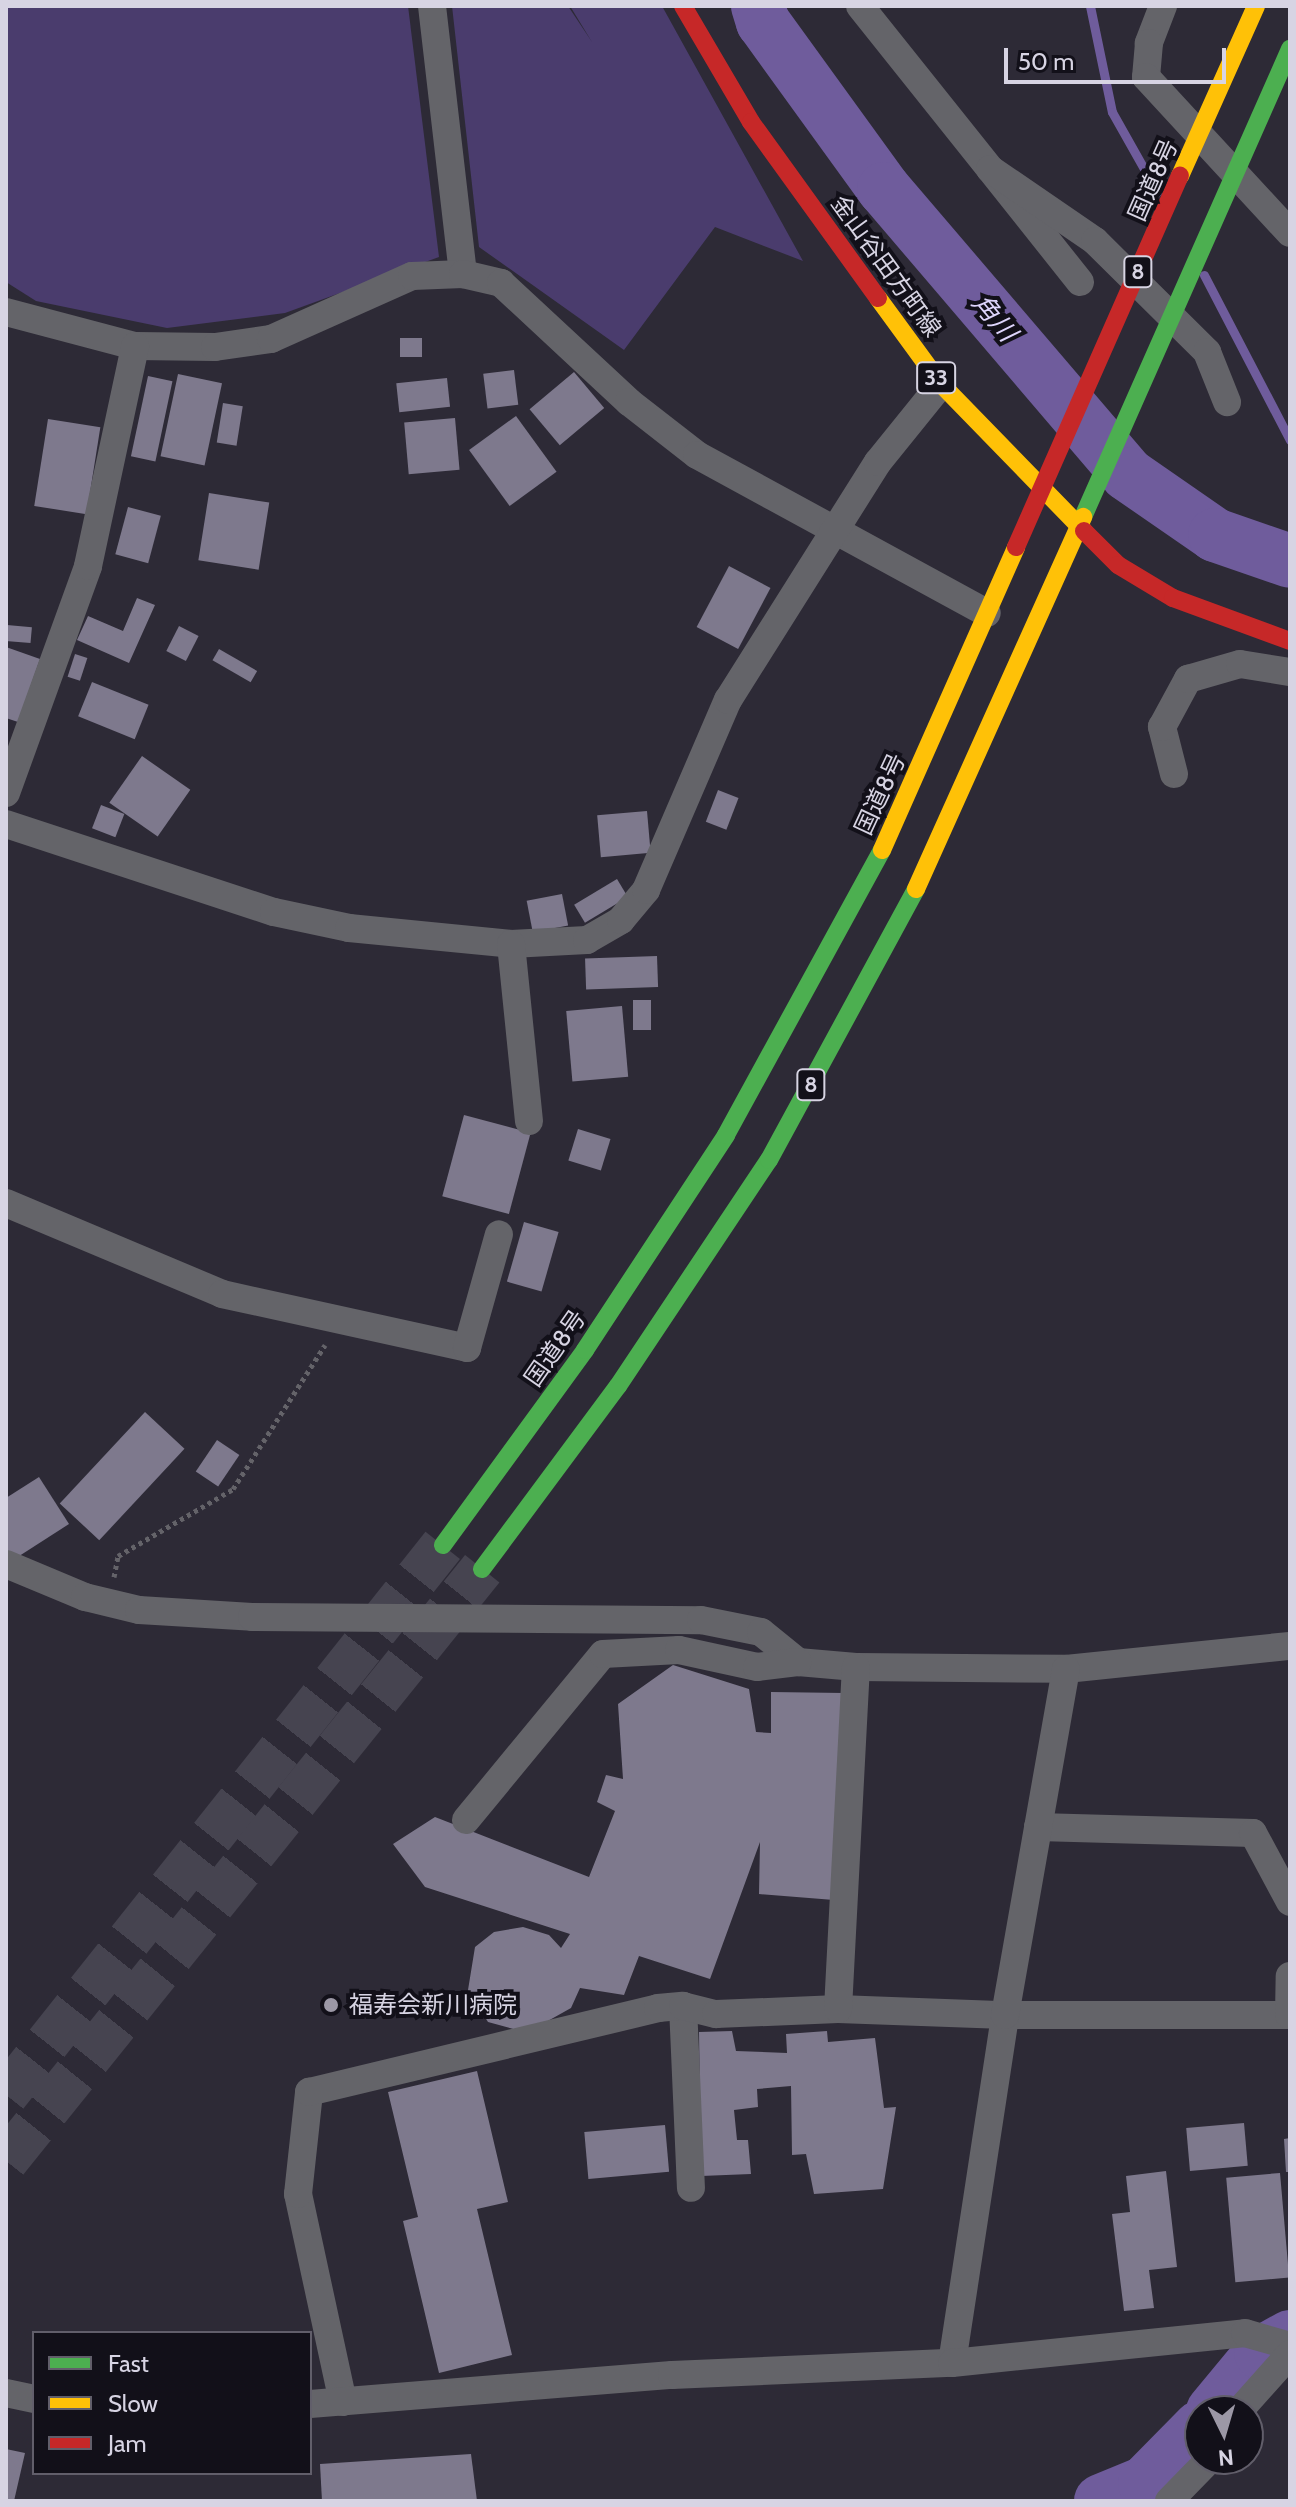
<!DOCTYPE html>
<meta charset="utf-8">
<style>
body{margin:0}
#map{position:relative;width:1296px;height:2507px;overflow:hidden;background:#2d2a36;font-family:Cabin,"Noto Sans JP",sans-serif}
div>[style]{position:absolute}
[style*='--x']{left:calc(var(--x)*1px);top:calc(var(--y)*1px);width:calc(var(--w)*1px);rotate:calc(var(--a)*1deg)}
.green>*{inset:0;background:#4a3c6d}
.stream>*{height:9px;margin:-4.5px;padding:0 4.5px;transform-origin:4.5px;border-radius:4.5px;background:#6f5c9c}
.river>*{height:54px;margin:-27px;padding:0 27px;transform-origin:27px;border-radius:27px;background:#6f5c9c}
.building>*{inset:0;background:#7e798d;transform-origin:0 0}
.highway-tunnel>*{height:44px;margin-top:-22px;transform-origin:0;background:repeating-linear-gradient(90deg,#464450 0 44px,transparent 0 66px)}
.path>*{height:5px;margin-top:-2.5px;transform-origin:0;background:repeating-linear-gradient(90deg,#646369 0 4px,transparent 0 8px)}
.street>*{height:28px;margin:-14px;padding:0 14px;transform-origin:14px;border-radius:14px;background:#646469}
.fast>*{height:18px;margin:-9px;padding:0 9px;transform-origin:9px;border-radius:9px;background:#4caf50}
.slow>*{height:18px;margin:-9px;padding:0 9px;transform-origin:9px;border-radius:9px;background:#ffc107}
.jam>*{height:18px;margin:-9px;padding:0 9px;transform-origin:9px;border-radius:9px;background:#c62828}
.dots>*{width:22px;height:22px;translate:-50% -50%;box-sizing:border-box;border:4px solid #121019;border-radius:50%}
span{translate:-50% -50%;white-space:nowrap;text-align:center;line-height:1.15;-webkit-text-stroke:8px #121019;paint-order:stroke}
.shield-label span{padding:2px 6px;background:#121019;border:2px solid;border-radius:6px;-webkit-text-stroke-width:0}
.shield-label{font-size:22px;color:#d7d4e3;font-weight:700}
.street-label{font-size:24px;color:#d7d4e3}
.poi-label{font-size:24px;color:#d7d4e3}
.left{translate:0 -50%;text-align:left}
.water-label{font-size:26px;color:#ddd4fb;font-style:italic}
.frame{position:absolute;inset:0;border:8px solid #d7d4e3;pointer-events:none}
.legend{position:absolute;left:32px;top:2331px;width:280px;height:144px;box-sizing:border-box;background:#121019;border:2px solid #615e6a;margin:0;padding:10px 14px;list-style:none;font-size:24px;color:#d7d4e3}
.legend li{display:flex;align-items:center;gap:16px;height:40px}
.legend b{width:40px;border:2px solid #615e6a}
.north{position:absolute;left:1184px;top:2395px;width:80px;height:80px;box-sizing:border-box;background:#121019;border:2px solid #615e6a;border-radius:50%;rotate:175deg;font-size:22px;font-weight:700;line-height:32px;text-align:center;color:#d7d4e3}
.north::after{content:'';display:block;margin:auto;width:28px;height:36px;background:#9c98a6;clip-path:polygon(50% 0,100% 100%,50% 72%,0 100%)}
.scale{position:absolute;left:1004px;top:48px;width:222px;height:36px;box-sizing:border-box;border:4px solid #d7d4e3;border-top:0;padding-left:10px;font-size:24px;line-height:28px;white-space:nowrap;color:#d7d4e3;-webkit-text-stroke:6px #121019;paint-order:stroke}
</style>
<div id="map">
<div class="green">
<i style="clip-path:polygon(6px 6px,408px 6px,439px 257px,285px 313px,167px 328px,36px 301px,6px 282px)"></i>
<i style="clip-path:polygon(452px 6px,568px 6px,592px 42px,570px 6px,662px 6px,803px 261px,715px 227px,624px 350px,479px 247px)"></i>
</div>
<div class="stream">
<i style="--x:1090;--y:6;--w:108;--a:78.3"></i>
<i style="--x:1112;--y:112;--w:92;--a:60.6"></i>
<i style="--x:1204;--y:275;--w:186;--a:62.5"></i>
</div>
<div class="river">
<i style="--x:758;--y:6;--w:17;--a:73"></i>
<i style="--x:763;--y:22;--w:206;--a:54.1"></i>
<i style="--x:884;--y:189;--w:375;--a:49.5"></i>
<i style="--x:1127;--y:474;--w:107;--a:34.7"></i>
<i style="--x:1215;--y:535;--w:79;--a:19.1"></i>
<i style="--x:1213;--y:2411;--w:75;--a:-50.4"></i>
<i style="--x:1261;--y:2353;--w:33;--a:-29"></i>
<i style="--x:1101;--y:2501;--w:48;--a:-22.2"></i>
<i style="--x:1145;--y:2483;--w:78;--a:-45.5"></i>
</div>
<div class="building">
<i style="left:400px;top:338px;width:22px;height:19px"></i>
<i style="left:514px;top:370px;width:35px;height:31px;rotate:83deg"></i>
<i style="left:574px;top:372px;width:47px;height:58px;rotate:50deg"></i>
<i style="left:178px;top:374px;width:45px;height:84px;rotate:12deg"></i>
<i style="left:148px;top:376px;width:25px;height:82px;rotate:12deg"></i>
<i style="left:447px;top:378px;width:29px;height:51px;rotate:84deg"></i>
<i style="left:223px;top:403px;width:20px;height:40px;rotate:9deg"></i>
<i style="left:516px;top:416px;width:69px;height:58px;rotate:54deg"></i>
<i style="left:455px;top:418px;width:52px;height:51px;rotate:85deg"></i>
<i style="left:48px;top:419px;width:53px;height:88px;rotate:9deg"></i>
<i style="left:209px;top:493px;width:61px;height:68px;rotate:9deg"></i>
<i style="left:128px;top:507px;width:34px;height:49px;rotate:15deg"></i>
<i style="left:729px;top:566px;width:47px;height:69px;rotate:28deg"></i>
<i style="clip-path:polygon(137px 598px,155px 605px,129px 663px,77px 640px,88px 616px,123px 631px)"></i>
<i style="left:7px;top:625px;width:25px;height:16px;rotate:5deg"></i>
<i style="left:179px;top:626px;width:22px;height:28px;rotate:27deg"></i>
<i style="clip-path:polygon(6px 647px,40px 659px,18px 722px,6px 718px)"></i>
<i style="left:219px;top:649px;width:44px;height:13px;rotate:30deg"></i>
<i style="left:75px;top:654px;width:13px;height:24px;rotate:18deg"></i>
<i style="left:92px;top:682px;width:61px;height:37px;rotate:22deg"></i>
<i style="left:142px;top:756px;width:59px;height:57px;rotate:35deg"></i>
<i style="left:718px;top:790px;width:22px;height:34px;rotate:21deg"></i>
<i style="left:101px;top:805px;width:25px;height:25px;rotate:21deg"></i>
<i style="left:647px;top:811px;width:42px;height:50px;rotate:85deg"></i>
<i style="left:617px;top:879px;width:21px;height:50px;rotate:59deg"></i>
<i style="left:562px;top:894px;width:32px;height:36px;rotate:79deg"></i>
<i style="left:657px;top:956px;width:31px;height:72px;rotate:88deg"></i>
<i style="left:633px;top:1000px;width:18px;height:30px"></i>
<i style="left:622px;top:1006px;width:71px;height:56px;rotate:85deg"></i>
<i style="left:464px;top:1115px;width:69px;height:84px;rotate:15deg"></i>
<i style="left:578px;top:1129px;width:34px;height:33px;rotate:17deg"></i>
<i style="left:524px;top:1222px;width:36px;height:62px;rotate:16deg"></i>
<i style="left:145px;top:1412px;width:54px;height:125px;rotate:43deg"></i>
<i style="left:217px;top:1440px;width:27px;height:38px;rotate:34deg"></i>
<i style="clip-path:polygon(39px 1477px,69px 1524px,13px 1560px,6px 1549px,6px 1498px)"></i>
<i style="clip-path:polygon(673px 1665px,749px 1689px,756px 1732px,771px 1733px,771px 1692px,844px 1693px,834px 1900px,759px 1894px,760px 1842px,710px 1979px,639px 1956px,624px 1995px,580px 1988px,571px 2008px,546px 2022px,517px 2030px,488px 2022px,468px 1990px,475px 1947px,494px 1932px,523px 1927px,549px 1935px,561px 1948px,570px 1934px,425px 1887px,393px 1844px,435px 1817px,589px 1877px,615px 1811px,597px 1802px,606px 1775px,623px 1779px,618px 1704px)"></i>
<i style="clip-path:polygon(732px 2031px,736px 2051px,787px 2053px,786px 2034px,827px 2031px,828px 2042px,875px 2038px,884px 2108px,896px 2107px,883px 2189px,814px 2194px,806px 2154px,792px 2155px,791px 2086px,757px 2089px,758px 2107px,734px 2110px,737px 2140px,748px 2140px,751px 2174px,701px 2176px,699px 2032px)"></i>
<i style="clip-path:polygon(477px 2071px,508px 2202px,477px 2209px,512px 2355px,439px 2373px,403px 2221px,418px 2217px,388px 2092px)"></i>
<i style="left:1244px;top:2123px;width:43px;height:58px;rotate:85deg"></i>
<i style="left:665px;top:2125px;width:47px;height:81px;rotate:85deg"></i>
<i style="clip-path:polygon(1290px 2138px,1290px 2172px,1286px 2172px,1284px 2139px)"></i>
<i style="clip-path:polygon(1166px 2171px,1177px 2267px,1149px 2270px,1154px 2308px,1124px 2311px,1112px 2214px,1130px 2212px,1126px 2176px)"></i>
<i style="left:1280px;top:2173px;width:105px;height:54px;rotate:85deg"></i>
<i style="clip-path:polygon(6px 2449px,25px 2453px,14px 2501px,6px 2501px)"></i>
<i style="clip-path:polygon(471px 2454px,477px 2501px,322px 2501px,320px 2464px)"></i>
</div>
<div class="highway-tunnel">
<i style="--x:6;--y:2095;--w:702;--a:-51.53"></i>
<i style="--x:6;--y:2161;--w:760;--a:-51.2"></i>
</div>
<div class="path">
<i style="--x:114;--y:1577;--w:21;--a:-79"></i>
<i style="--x:118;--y:1556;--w:133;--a:-30.2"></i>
<i style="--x:233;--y:1489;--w:171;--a:-57.4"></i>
</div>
<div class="street">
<i style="--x:432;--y:6;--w:270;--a:83.4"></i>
<i style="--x:860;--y:6;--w:208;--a:51.4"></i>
<i style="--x:1163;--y:6;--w:40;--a:111"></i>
<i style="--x:1149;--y:43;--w:34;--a:95"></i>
<i style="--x:1146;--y:77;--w:212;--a:47.3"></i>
<i style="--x:1080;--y:282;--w:144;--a:-128.5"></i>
<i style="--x:990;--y:169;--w:127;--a:34.4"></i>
<i style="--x:1095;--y:241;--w:158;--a:44.7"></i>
<i style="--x:1207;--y:352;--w:54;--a:68.2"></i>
<i style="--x:6;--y:312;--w:133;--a:14.8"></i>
<i style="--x:135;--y:346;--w:80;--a:0.7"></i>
<i style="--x:215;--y:347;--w:57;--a:-8.1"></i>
<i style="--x:271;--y:339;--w:154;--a:-24.1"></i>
<i style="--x:412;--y:276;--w:51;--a:-2.2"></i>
<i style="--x:463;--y:274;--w:39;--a:13"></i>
<i style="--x:501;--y:283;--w:175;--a:42.9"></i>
<i style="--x:629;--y:402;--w:86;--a:37.9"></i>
<i style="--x:697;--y:455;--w:330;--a:28.6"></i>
<i style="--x:1174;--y:774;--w:49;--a:-104.3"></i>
<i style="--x:1162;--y:727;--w:55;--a:-61.6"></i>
<i style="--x:1188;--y:679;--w:54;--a:-16.1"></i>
<i style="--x:1240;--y:664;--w:51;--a:9.1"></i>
<i style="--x:6;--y:793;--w:241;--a:-70.1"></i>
<i style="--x:88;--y:566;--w:225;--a:-77.9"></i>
<i style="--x:6;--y:824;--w:282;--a:18.2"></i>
<i style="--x:274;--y:912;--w:77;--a:12"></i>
<i style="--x:349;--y:928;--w:163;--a:5.6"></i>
<i style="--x:511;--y:944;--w:76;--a:-3"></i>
<i style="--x:587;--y:940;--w:39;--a:-30"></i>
<i style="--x:621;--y:920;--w:39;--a:-50"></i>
<i style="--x:646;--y:890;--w:207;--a:-66.7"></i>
<i style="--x:728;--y:700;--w:281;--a:-57.8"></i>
<i style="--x:878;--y:462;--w:100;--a:-51.1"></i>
<i style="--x:511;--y:944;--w:178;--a:84.2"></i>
<i style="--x:6;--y:1203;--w:234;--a:22.8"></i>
<i style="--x:222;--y:1294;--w:251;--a:12.4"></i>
<i style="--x:467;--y:1348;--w:118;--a:-74.3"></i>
<i style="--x:6;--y:1564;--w:86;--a:22.7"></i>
<i style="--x:85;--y:1597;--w:56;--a:13.5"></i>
<i style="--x:139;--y:1610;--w:113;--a:3.5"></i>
<i style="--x:252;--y:1617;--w:449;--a:0.4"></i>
<i style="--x:701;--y:1620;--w:61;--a:11.3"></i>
<i style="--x:761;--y:1632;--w:48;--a:39"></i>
<i style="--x:798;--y:1662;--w:58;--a:4.9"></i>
<i style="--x:856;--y:1667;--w:210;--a:0.5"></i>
<i style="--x:1066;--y:1669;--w:225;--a:-5.9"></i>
<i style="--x:466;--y:1820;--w:215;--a:-50.5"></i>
<i style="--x:603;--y:1654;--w:76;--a:-3"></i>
<i style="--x:679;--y:1650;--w:80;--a:12.3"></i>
<i style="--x:757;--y:1667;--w:41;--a:-7"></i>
<i style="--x:1038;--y:1827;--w:215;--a:1.6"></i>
<i style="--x:1253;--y:1833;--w:78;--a:61.8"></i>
<i style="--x:683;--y:2006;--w:182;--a:87.5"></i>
<i style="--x:838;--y:2009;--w:167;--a:2.1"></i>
<i style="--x:1005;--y:2015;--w:284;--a:0"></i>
<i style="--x:1289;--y:2015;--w:39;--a:-89"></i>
<i style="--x:952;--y:2363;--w:352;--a:-81.3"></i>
<i style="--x:1005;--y:2015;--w:351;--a:-80"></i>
<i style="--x:6;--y:2393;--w:29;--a:12"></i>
<i style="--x:343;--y:2402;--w:213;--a:-102.2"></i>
<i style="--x:298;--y:2194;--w:103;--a:-83.8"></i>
<i style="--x:309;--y:2092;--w:359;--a:-13.5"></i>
<i style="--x:658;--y:2008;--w:25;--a:-5"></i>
<i style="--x:683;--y:2006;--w:34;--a:14"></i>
<i style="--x:716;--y:2014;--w:122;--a:-2.3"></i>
<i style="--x:838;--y:2009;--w:342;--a:-87"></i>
<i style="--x:310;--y:2404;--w:363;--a:-4.6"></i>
<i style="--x:672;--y:2375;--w:280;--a:-2.5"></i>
<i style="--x:952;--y:2363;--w:295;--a:-5.8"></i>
<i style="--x:1245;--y:2333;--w:47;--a:16.1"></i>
<i style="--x:1239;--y:2411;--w:76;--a:-48.2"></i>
<i style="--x:1169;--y:2501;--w:59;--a:-45.7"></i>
</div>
<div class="fast">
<i style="--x:1083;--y:517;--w:512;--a:-66.14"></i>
<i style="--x:443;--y:1545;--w:241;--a:-53.9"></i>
<i style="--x:585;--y:1350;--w:257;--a:-56.7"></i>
<i style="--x:726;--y:1135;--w:325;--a:-61.3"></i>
<i style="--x:482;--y:1569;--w:228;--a:-53.4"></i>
<i style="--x:618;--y:1386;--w:272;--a:-56.3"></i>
<i style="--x:769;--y:1160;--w:308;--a:-61.5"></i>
</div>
<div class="slow">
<i style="--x:1180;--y:176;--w:186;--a:-65.9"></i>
<i style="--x:878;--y:298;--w:107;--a:53.8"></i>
<i style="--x:941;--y:384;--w:205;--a:45.8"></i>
<i style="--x:882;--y:850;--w:331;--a:-66.1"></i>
<i style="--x:916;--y:889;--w:408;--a:-65.8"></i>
</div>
<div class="jam">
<i style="--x:683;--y:6;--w:134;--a:59.6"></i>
<i style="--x:751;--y:122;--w:217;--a:54.2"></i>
<i style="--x:1084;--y:531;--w:48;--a:45"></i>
<i style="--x:1118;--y:565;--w:64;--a:31"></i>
<i style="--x:1173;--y:598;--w:125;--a:20.2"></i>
<i style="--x:1016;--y:547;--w:406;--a:-66.2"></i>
</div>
<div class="dots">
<i style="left:331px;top:2005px;background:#9c98a6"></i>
</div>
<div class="shield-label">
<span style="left:1138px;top:272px">8</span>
<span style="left:936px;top:378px">33</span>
<span style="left:811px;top:1085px">8</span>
</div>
<div class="street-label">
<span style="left:1153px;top:180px;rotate:-66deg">国道8号</span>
<span style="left:886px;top:266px;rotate:54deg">金山谷田方町線</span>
<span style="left:880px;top:794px;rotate:-65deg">国道8号</span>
<span style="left:555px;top:1348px;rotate:-55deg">国道8号</span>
</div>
<div class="poi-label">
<span class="left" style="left:349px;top:2005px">福寿会新川病院</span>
</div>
<div class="water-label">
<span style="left:994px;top:318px;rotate:50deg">角川</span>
</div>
<div class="frame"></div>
<ul class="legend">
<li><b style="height:10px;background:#4caf50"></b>Fast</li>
<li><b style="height:10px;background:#ffc107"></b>Slow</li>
<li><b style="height:10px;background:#c62828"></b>Jam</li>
</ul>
<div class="north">N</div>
<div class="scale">50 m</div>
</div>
